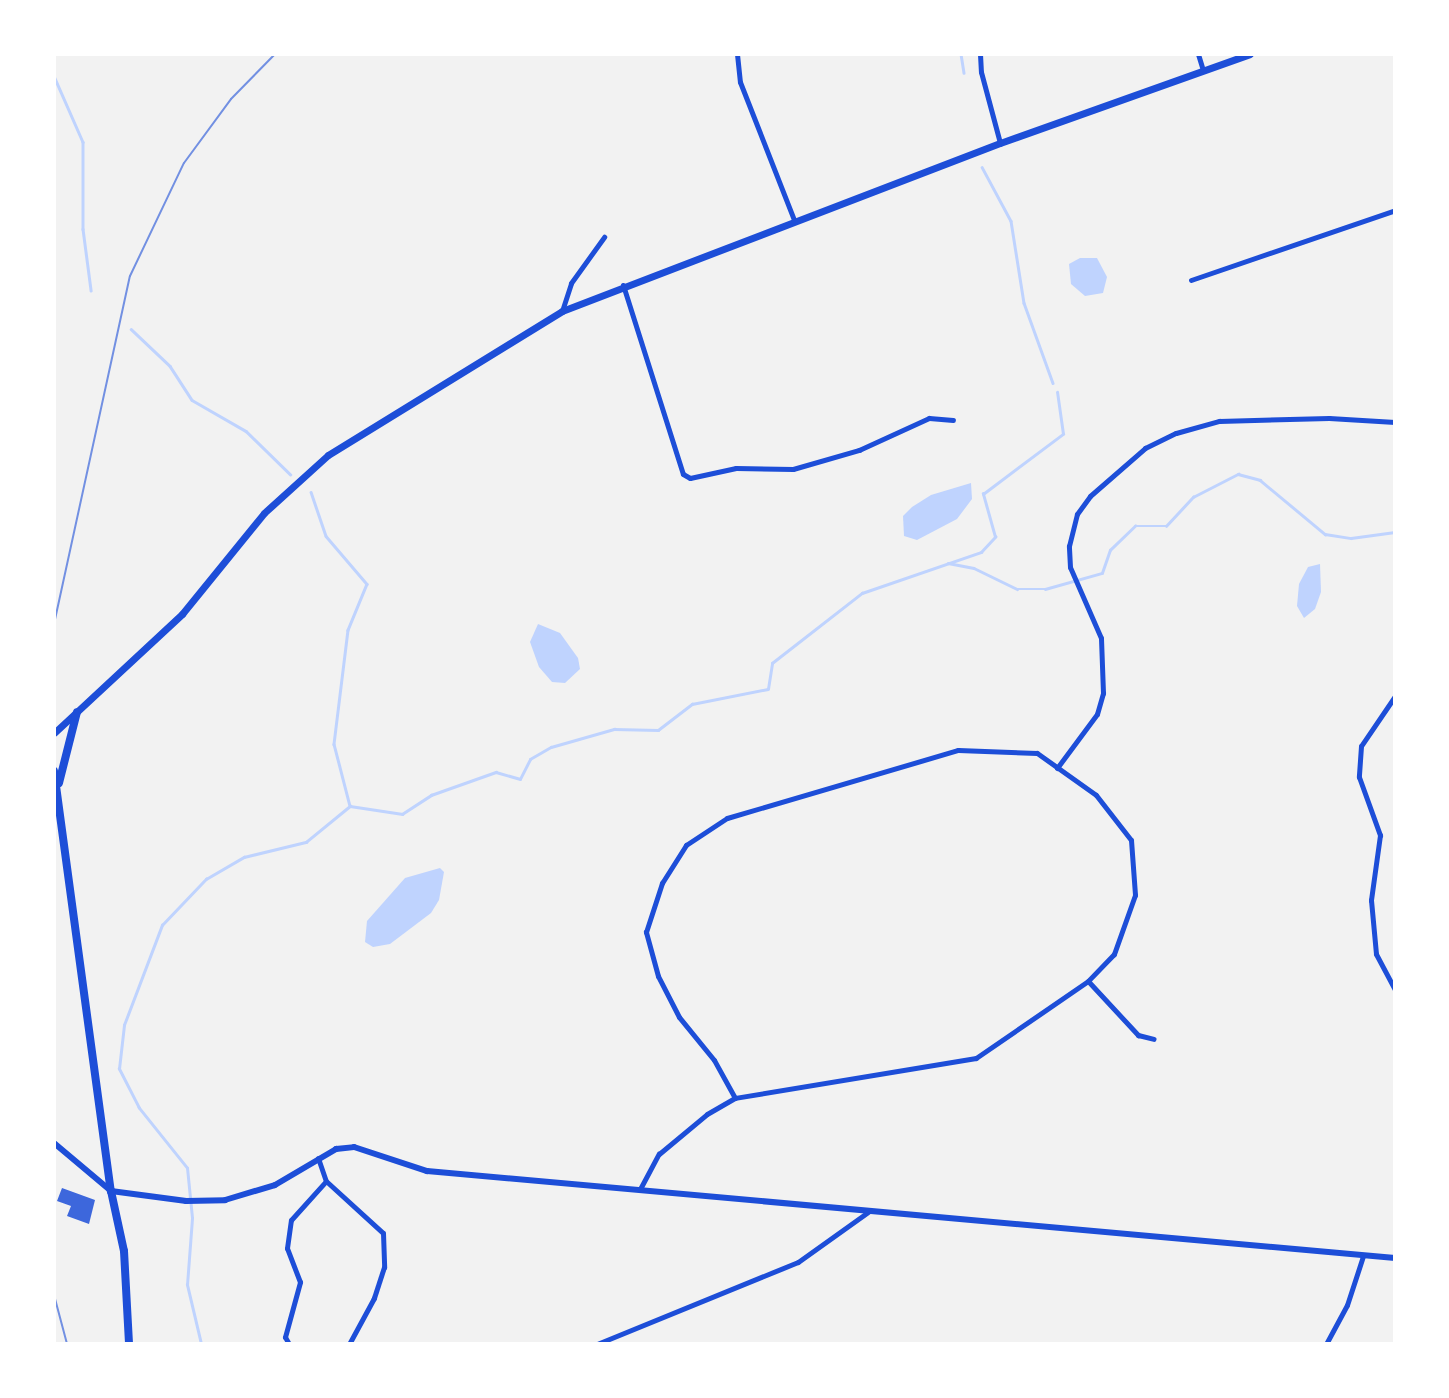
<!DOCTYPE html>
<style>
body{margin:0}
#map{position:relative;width:1449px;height:1398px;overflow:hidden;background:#f2f2f2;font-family:Arial,sans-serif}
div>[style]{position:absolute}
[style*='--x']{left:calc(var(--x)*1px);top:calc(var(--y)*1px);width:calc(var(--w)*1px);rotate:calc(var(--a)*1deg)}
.water>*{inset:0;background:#bfd3fe}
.stream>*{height:2.5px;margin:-1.25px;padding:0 1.25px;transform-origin:1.25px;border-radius:1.25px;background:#bfd3fe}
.building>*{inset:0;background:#3d67dc}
.minor>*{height:5px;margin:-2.5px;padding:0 2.5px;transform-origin:2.5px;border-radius:2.5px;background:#1d4ed8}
.tertiary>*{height:6px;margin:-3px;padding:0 3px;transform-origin:3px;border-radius:3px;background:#1d4ed8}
.secondary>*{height:7px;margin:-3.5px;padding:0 3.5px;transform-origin:3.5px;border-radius:3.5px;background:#1d4ed8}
.primary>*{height:8px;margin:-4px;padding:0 4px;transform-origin:4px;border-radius:4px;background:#1d4ed8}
.tram>*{height:2px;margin:-1px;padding:0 1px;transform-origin:1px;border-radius:1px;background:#7290e2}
span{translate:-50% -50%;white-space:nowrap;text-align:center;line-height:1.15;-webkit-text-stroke:6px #fff;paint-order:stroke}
.frame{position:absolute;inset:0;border:56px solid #fff;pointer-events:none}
</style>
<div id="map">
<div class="water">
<i style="clip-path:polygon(1097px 258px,1107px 277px,1103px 293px,1085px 296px,1071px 284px,1069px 264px,1080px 258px)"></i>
<i style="clip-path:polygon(971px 483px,972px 499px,957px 519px,917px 540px,904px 536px,903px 516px,912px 507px,931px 495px)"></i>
<i style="clip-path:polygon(1320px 564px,1321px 592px,1315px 609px,1304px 618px,1297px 606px,1299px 584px,1308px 567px)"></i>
<i style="clip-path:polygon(538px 624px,560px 633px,578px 658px,580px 669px,565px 683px,552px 682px,539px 667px,530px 642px)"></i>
<i style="clip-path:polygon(440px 868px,444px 872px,439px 900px,431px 913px,390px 944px,373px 947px,365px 942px,367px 921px,405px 878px)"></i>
</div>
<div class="stream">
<i style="--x:961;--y:54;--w:19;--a:81"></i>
<i style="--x:54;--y:76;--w:72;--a:66.3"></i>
<i style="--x:83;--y:142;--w:87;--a:90"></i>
<i style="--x:83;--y:229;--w:62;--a:82.5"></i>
<i style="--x:982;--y:167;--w:61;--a:61.8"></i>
<i style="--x:1011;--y:221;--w:83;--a:81"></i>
<i style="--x:1024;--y:303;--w:85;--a:70.1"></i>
<i style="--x:131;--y:329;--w:54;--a:43.5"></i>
<i style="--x:170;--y:366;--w:40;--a:57.1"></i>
<i style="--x:192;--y:400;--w:62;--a:29.9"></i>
<i style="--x:246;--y:431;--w:62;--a:44.3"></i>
<i style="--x:311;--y:492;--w:46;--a:71.2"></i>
<i style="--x:326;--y:536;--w:63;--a:49.5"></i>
<i style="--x:367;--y:584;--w:50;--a:112.4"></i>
<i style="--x:348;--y:630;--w:115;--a:97"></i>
<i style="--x:334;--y:744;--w:64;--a:75.5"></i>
<i style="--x:948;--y:563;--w:26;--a:11"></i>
<i style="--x:974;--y:568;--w:48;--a:26"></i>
<i style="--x:1017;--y:589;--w:28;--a:0"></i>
<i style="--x:1045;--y:589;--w:59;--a:-15.7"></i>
<i style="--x:1102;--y:573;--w:24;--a:-71"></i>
<i style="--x:1110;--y:550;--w:35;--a:-44"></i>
<i style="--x:1135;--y:526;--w:31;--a:0"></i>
<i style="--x:1166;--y:526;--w:40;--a:-47"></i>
<i style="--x:1193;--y:497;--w:51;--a:-27.1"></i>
<i style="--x:1238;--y:474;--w:23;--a:15"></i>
<i style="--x:1260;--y:480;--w:85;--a:39.7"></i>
<i style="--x:1325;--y:534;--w:26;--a:9"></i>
<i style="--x:1351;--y:538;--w:44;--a:-7.8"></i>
<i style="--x:201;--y:1344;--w:61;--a:-103.3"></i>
<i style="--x:187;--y:1285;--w:67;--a:-85.7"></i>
<i style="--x:192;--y:1218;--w:50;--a:-95.7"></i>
<i style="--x:187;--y:1168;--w:77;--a:-128.7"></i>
<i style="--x:139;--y:1108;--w:44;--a:-117.1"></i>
<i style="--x:119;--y:1069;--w:44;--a:-83.5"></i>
<i style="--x:124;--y:1025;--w:107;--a:-69.2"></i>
<i style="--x:162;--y:925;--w:64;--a:-46.3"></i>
<i style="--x:206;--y:879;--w:44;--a:-30.1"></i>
<i style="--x:244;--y:857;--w:64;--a:-13.6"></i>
<i style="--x:306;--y:842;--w:57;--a:-39.3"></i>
<i style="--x:350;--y:806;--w:53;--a:8.7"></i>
<i style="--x:402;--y:814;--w:35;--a:-33"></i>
<i style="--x:431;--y:795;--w:69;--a:-19.5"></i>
<i style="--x:496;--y:772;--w:25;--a:16"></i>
<i style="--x:520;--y:779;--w:22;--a:-63"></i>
<i style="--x:530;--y:759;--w:24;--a:-30"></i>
<i style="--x:551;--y:747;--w:66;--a:-15.9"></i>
<i style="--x:614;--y:729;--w:44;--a:1.3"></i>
<i style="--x:658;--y:730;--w:43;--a:-37.4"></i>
<i style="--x:692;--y:704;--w:77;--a:-11.2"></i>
<i style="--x:768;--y:689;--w:26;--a:-81"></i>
<i style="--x:772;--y:663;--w:114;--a:-37.9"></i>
<i style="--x:862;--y:593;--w:126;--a:-19"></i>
<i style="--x:981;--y:552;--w:21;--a:-47"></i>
<i style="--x:995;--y:537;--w:45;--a:-105.6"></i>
<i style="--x:983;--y:494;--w:100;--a:-36.9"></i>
<i style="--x:1063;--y:434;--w:42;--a:-98.1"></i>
</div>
<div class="building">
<i style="clip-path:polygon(62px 1188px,95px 1200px,89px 1224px,67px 1216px,71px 1206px,57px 1201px)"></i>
</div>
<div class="minor">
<i style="--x:737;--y:54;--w:28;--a:84"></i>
<i style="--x:740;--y:82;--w:148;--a:68.6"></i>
<i style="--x:980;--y:54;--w:18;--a:87"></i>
<i style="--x:981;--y:72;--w:73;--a:75"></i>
<i style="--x:1198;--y:54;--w:17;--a:73"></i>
<i style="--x:1191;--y:280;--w:216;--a:-18.9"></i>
<i style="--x:623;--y:285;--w:198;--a:72.4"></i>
<i style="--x:683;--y:474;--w:8;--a:30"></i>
<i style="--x:690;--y:478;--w:47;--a:-12.3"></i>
<i style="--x:736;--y:468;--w:57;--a:1"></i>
<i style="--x:793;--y:469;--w:69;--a:-16.1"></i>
<i style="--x:859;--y:450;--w:77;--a:-24.6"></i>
<i style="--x:929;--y:418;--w:24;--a:5"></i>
<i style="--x:562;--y:311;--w:29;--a:-72"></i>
<i style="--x:571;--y:283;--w:57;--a:-54.3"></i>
<i style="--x:1395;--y:696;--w:60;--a:124.2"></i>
<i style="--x:1361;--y:746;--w:31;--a:94"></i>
<i style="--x:1359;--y:777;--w:62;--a:70.1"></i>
<i style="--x:1380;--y:835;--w:66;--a:97.9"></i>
<i style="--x:1371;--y:900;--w:54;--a:84.7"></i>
<i style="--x:1376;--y:954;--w:40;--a:62"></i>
<i style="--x:958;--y:750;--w:79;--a:2.2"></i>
<i style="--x:1037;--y:753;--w:72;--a:35.4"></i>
<i style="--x:1096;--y:795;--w:57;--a:52.1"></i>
<i style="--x:1131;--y:840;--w:55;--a:85.8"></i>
<i style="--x:1135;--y:895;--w:63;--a:109.6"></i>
<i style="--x:1114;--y:954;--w:37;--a:134"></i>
<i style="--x:1088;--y:981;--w:136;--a:145.5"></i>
<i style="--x:976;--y:1058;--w:244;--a:170.6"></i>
<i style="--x:735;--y:1098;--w:43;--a:-118.9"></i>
<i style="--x:714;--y:1060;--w:55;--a:-129.1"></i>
<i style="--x:679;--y:1017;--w:46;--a:-117.1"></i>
<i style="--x:658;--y:976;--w:46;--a:-105.3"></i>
<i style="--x:646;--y:932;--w:52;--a:-71.9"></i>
<i style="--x:662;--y:883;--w:45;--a:-57.7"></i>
<i style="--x:686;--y:845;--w:49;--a:-33.4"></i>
<i style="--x:727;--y:818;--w:241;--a:-16.4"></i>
<i style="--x:1057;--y:768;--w:67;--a:-53.5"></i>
<i style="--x:1097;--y:714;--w:22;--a:-74"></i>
<i style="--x:1103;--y:693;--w:55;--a:-92.1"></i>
<i style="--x:1101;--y:638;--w:77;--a:-113.6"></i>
<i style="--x:1070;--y:567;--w:21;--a:-93"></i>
<i style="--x:1069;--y:546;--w:33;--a:-76"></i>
<i style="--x:1077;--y:514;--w:22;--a:-54"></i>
<i style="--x:1090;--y:496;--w:73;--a:-41.1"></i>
<i style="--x:1145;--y:448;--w:34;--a:-26"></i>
<i style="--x:1176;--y:433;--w:45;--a:-15.6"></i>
<i style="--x:1219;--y:421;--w:110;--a:-1.6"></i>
<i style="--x:1329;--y:418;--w:66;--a:3.5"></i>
<i style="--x:1088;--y:981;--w:74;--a:47.2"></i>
<i style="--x:1138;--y:1035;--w:16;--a:14"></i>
<i style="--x:318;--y:1158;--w:24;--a:71"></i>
<i style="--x:640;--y:1189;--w:40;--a:-62"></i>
<i style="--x:659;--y:1154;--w:62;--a:-39.8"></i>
<i style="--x:707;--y:1114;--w:32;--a:-30"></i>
<i style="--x:289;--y:1344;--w:8;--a:-120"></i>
<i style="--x:285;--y:1337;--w:57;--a:-74.7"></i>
<i style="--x:300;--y:1282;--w:36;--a:-111"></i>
<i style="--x:287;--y:1248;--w:28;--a:-82"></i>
<i style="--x:291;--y:1220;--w:52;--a:-48.1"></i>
<i style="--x:326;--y:1181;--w:77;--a:42.4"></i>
<i style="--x:383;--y:1233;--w:34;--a:88"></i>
<i style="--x:384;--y:1267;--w:33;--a:108"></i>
<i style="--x:374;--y:1298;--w:52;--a:118.5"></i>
<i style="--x:597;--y:1344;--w:217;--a:-22.2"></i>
<i style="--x:798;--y:1262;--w:86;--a:-35.5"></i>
<i style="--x:1326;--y:1344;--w:44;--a:-61.7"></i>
<i style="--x:1347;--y:1305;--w:52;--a:-71.9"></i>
</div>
<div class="tertiary">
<i style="--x:54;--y:1143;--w:75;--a:40.1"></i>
<i style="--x:111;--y:1191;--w:76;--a:7.6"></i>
<i style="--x:186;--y:1201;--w:39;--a:-1"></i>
<i style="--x:225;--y:1200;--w:52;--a:-16.7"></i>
<i style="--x:275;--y:1185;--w:71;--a:-30.5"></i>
<i style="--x:336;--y:1149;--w:18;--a:-6"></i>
<i style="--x:354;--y:1147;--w:77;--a:18.2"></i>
<i style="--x:427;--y:1171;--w:972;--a:5.14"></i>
</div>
<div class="secondary">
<i style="--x:54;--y:733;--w:175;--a:-42.9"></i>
<i style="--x:182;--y:614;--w:130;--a:-50.9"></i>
<i style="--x:264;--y:513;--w:86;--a:-42.2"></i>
<i style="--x:328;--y:455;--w:275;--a:-31.6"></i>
<i style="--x:562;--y:311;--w:469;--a:-21"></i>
<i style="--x:1000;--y:143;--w:265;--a:-19.6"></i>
</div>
<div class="primary">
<i style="--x:54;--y:771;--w:424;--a:82.3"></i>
<i style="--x:111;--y:1191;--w:61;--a:77.8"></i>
<i style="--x:124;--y:1251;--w:93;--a:86.9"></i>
<i style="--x:59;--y:783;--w:73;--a:-75.8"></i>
</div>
<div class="tram">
<i style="--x:54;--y:624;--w:356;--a:-77.7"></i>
<i style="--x:130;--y:276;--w:125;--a:-64.5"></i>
<i style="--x:184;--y:163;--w:79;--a:-53.7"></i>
<i style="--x:231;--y:99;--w:63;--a:-45.6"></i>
<i style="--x:54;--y:1295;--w:51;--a:75.1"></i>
</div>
<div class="frame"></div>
</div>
